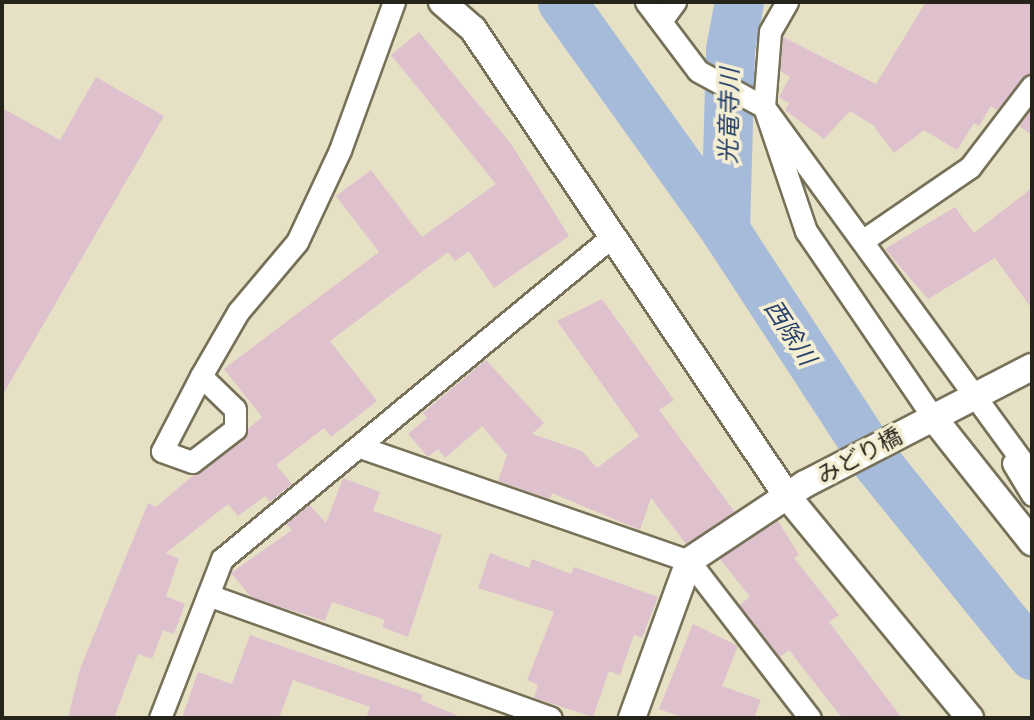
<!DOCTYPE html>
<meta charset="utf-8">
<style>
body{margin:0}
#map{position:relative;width:1034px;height:720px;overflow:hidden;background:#e6e1c5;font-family:Lato,"Noto Sans JP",sans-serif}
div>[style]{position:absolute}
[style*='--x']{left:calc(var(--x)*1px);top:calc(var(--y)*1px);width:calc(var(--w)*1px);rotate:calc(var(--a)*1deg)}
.river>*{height:49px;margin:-24.5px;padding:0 24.5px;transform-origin:24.5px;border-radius:24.5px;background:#a6bada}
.building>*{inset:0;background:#dec1cd}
.roads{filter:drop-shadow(2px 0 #767158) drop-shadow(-2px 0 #767158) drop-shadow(0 2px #767158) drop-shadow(0 -2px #767158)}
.minor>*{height:21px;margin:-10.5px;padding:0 10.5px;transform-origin:10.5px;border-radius:10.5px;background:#fff}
.tertiary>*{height:26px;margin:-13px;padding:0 13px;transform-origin:13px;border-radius:13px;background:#fff}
span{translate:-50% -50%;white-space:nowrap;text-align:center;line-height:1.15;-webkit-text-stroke:7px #f4eed2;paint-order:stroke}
.street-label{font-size:23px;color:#26241a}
.water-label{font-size:24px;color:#26406b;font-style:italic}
.frame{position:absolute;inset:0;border:4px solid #26241a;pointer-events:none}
</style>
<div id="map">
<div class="river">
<i style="--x:562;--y:2;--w:280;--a:54.4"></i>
<i style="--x:725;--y:230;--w:278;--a:56.9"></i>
<i style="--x:877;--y:463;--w:247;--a:51.1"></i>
<i style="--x:725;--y:230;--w:181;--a:-88.4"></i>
<i style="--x:730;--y:49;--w:48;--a:-79.2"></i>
</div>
<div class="building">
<i style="clip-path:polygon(926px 2px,1032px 2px,1032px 73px,997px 110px,991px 106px,979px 126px,974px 123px,957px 150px,924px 130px,894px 153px,873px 125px,850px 111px,824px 139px,785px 110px,789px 103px,779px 97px,790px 77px,780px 71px,783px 37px,876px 84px)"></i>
<i style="clip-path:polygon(419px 32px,511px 144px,569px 236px,494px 288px,469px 251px,455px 261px,448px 252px,330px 341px,377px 401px,331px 437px,324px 428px,276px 465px,292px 484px,270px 502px,265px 496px,238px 516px,228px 504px,166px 553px,179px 559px,166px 596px,185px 604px,174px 634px,163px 630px,152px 659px,138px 654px,114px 718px,68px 718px,80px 669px,148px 503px,156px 507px,262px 417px,224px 369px,379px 252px,336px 196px,371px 170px,422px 237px,496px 184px,391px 55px)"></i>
<i style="clip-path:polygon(96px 77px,164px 116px,2px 396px,2px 108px,60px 140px)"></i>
<i style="clip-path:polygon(1032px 107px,1032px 135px,1018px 125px)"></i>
<i style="clip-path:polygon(1032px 188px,1032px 309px,995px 258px,928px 299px,885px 249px,955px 207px,974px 233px)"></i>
<i style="clip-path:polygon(602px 299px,674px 400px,659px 410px,735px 512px,686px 544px,651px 498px,640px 530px,552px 493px,550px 499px,498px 481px,507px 455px,482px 426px,445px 458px,438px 449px,428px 457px,408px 434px,427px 418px,423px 413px,486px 360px,544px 423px,532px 434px,582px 451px,597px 468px,639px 436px,557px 321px)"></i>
<i style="clip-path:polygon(343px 478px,380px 492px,373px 511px,442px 535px,408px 637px,382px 627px,385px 620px,332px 602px,325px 621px,278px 606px,251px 597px,231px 573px,292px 530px,286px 523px,309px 504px,326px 523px)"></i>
<i style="clip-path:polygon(778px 521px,799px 555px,794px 558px,839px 615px,829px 622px,902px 718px,842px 718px,789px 650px,780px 657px,739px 605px,750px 597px,720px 559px)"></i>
<i style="clip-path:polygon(490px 553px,529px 568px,532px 559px,571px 574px,574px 567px,658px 597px,642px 638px,634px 635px,620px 675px,609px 671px,593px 717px,534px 698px,538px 685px,527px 680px,554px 612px,478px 588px)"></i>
<i style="clip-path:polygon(693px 624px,738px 646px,722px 686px,761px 700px,754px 718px,684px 718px,659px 709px)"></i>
<i style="clip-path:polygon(250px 635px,423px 695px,421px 700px,463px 718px,366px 718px,370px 707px,293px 680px,279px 718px,182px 718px,198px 672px,232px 684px)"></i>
</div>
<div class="roads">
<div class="minor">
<i style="--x:646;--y:2;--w:86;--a:53"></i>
<i style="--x:698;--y:71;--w:75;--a:28.6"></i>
<i style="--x:764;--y:107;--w:454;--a:53.9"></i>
<i style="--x:787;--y:2;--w:34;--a:120"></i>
<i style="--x:770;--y:32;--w:75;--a:94.6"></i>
<i style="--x:764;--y:107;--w:131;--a:71.3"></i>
<i style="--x:806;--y:231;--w:224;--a:55.7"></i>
<i style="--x:661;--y:21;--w:24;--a:-54"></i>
<i style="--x:865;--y:239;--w:127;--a:-34.4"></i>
<i style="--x:970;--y:167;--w:102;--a:-52.6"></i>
<i style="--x:201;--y:376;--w:47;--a:44.1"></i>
<i style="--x:235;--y:409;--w:20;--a:90"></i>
<i style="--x:235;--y:429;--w:54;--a:142.5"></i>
<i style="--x:192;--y:462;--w:32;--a:-160"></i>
<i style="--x:162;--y:451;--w:85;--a:-62.5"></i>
<i style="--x:201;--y:376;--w:74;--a:-60"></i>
<i style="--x:238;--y:312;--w:92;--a:-49.9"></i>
<i style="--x:297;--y:242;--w:102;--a:-64.9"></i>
<i style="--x:340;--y:150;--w:158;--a:-70"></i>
<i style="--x:363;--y:448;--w:345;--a:19.1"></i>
<i style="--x:689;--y:561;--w:198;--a:52.4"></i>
<i style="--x:1013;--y:463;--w:37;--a:59"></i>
<i style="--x:208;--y:595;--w:364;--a:19.7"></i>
<i style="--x:160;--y:718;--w:171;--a:-68.7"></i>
<i style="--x:222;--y:559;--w:502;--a:-39.59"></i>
</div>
<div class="tertiary">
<i style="--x:442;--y:2;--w:41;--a:41.1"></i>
<i style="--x:473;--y:29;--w:563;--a:56.08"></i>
<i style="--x:787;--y:496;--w:288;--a:50.5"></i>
<i style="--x:932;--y:416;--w:161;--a:51.6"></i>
<i style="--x:632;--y:718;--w:167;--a:-70"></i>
<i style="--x:689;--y:561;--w:139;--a:-33.6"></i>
<i style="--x:805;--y:484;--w:255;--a:-27.3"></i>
</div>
</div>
<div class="street-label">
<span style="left:859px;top:455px;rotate:-28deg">みどり橋</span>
</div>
<div class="water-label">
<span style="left:728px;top:116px;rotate:-89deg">光竜寺川</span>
<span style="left:791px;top:332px;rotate:57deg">西除川</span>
</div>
<div class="frame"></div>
</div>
